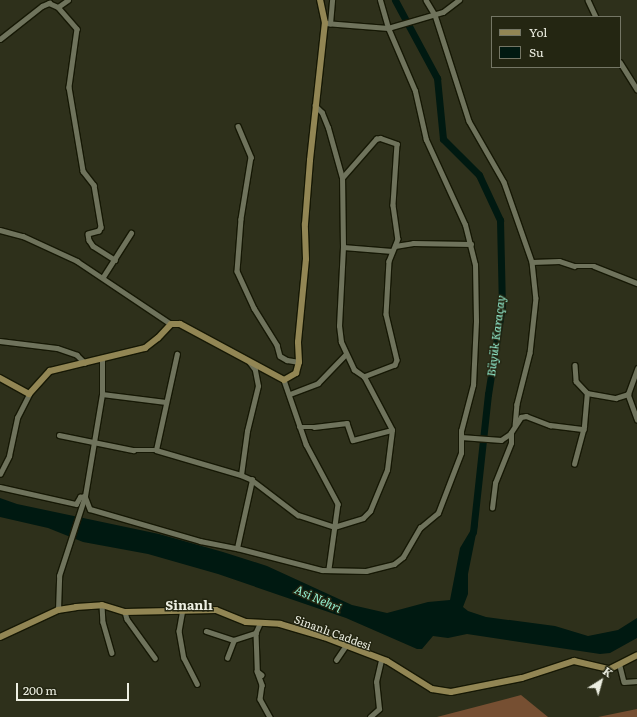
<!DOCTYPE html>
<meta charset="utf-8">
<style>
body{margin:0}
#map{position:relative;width:637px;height:717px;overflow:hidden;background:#2e301b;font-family:Literata,serif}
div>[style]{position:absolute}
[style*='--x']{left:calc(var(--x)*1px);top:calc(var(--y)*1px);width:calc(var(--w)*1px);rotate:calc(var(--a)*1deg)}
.forest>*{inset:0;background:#764f32}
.water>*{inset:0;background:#001911}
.river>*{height:7px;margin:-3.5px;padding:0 3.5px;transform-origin:3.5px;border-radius:3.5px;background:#001911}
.roads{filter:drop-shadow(1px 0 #161805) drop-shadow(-1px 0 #161805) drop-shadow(0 1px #161805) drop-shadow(0 -1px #161805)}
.street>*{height:4.5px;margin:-2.25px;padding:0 2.25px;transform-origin:2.25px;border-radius:2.25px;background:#6f735c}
.secondary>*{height:6px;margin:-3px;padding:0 3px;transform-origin:3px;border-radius:3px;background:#928654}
span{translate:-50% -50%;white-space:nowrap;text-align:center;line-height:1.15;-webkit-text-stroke:3px #242612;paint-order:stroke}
.street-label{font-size:11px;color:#edefe2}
.water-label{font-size:12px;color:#94f0d2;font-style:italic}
.quarter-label{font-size:13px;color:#edefe2;font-weight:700}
.legend{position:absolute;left:491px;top:16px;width:130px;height:52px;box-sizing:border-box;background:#242612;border:1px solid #747665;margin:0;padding:5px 7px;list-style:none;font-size:12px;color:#edefe2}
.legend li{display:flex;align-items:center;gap:8px;height:20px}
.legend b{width:20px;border:1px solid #747665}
.north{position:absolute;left:581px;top:661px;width:40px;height:40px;-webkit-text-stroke:3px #242612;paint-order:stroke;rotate:37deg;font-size:11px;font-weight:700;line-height:16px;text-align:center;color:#edefe2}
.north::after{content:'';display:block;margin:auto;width:14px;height:18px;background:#edefe2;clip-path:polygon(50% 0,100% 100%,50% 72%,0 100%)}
.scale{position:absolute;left:16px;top:683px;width:113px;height:18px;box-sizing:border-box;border:2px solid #edefe2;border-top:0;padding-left:5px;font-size:12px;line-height:14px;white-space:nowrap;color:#edefe2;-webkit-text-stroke:3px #242612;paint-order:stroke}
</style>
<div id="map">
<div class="forest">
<i style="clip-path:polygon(521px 695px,548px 717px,437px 717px)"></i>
<i style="clip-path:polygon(637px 709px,637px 717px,598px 717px)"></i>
</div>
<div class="water">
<i style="clip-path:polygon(0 498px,17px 504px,159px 534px,223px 552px,267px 566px,352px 605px,387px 613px,428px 602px,450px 600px,460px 548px,475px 523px,478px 524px,468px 574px,468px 594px,463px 607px,468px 611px,486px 617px,555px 626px,588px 636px,618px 630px,637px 618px,637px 638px,610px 653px,600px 654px,467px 634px,448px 638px,433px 636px,422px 649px,417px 649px,346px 618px,218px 574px,148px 554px,83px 542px,48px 528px,0 517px)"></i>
</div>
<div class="river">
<i style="--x:395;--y:0;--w:89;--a:61.7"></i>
<i style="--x:437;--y:78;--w:61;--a:84.4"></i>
<i style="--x:443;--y:139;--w:51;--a:45"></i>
<i style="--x:479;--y:175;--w:50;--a:65"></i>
<i style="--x:500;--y:220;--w:86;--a:88.7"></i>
<i style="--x:502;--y:306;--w:89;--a:99"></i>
<i style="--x:488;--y:394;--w:139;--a:96.2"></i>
</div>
<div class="roads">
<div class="street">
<i style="--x:426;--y:0;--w:17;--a:59"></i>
<i style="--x:435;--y:15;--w:111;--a:72.2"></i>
<i style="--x:469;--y:121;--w:70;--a:60.2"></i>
<i style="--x:504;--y:182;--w:85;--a:70.7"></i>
<i style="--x:532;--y:262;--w:36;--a:84"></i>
<i style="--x:536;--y:298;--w:55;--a:96.2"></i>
<i style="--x:530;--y:353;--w:53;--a:104.3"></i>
<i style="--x:517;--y:404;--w:21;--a:95"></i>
<i style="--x:588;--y:0;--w:19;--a:65"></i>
<i style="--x:58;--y:7;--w:29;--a:49"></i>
<i style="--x:77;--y:29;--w:59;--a:97.9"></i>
<i style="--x:69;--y:87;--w:85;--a:80.5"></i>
<i style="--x:83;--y:171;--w:18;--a:52"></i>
<i style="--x:94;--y:185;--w:43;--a:80.5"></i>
<i style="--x:101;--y:227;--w:4;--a:117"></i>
<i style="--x:99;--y:231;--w:11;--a:165"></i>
<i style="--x:88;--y:234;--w:6;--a:81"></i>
<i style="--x:89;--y:240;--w:7;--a:56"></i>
<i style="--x:93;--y:246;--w:26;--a:32"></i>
<i style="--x:325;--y:23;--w:63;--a:4.5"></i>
<i style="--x:388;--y:28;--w:57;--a:-16.2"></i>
<i style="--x:443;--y:12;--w:20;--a:-37"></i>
<i style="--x:330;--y:24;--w:24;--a:-85"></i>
<i style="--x:0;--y:39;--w:53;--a:-38.2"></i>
<i style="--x:42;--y:6;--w:8;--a:-23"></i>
<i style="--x:49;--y:3;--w:10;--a:24"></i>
<i style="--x:58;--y:7;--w:12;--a:-35"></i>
<i style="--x:620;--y:62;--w:32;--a:58"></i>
<i style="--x:238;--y:126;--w:34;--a:67"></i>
<i style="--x:251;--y:157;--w:63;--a:99.2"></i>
<i style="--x:241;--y:219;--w:52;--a:94.4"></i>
<i style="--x:237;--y:271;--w:41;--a:65.3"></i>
<i style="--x:254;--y:308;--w:44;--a:58.1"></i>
<i style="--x:277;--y:345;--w:11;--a:75"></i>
<i style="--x:280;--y:356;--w:8;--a:30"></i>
<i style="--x:287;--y:360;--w:12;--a:9"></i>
<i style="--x:342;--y:178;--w:52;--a:-48.9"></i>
<i style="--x:376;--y:139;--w:4;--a:-14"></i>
<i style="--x:380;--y:138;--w:18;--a:19"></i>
<i style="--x:397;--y:144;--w:61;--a:93.8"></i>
<i style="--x:393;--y:205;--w:34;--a:82"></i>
<i style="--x:398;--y:239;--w:24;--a:112"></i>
<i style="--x:389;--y:261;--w:53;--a:93.2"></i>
<i style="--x:386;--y:314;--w:47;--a:76.6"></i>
<i style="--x:397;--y:360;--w:5;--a:112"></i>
<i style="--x:395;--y:365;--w:33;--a:159"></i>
<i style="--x:0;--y:230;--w:24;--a:15"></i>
<i style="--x:23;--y:236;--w:60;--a:24.8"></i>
<i style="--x:77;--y:261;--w:113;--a:33.8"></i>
<i style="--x:395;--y:246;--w:18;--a:-9"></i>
<i style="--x:413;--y:243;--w:58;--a:1"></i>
<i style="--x:343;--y:247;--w:49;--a:4.7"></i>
<i style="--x:532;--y:262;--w:27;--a:-2"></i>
<i style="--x:559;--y:261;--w:16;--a:18"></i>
<i style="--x:574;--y:266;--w:20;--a:0"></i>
<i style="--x:594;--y:266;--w:46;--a:21.6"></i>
<i style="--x:103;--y:277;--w:52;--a:-57.5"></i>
<i style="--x:0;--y:341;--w:57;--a:7"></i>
<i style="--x:57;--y:348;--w:21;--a:19"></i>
<i style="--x:77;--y:355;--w:11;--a:45"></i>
<i style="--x:575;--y:365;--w:16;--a:86"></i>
<i style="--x:576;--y:381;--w:16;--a:47"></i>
<i style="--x:284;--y:380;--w:68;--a:71"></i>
<i style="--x:306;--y:444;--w:68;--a:61.9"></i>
<i style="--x:338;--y:504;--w:66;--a:97.9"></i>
<i style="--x:102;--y:394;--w:64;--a:7.2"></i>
<i style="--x:290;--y:394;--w:30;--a:-21"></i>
<i style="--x:318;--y:383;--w:39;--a:-46"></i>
<i style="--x:628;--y:394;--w:27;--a:70"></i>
<i style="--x:299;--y:427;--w:15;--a:0"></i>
<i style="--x:314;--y:427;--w:33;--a:-7"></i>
<i style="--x:347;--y:423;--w:18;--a:71"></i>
<i style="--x:353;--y:440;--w:40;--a:-14.4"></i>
<i style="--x:59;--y:435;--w:76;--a:11.5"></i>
<i style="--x:133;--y:450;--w:23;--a:0"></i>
<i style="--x:156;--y:450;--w:89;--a:16.4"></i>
<i style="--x:241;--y:475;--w:12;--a:24"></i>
<i style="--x:252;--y:480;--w:58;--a:37.3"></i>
<i style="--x:298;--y:515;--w:38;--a:18"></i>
<i style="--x:334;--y:527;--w:30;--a:-17"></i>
<i style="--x:363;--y:518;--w:10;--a:-45"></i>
<i style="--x:370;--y:511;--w:44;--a:-67.5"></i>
<i style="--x:387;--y:470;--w:40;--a:-82.9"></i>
<i style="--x:392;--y:430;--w:60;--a:-117.8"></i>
<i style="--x:364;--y:377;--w:12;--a:-145"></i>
<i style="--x:354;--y:370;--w:31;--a:-115"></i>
<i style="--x:341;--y:342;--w:16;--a:-97"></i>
<i style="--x:339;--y:326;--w:79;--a:-87.1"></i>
<i style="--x:343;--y:247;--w:69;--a:-90.8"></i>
<i style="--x:342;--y:178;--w:52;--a:-105.6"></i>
<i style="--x:328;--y:128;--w:16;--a:-112"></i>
<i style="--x:322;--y:113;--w:10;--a:-135"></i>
<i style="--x:461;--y:437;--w:40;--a:4.3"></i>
<i style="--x:501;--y:440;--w:11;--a:-34"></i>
<i style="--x:510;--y:434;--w:20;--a:-57"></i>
<i style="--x:521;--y:417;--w:5;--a:-11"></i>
<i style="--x:526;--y:416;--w:26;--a:21"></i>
<i style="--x:550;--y:425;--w:34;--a:7"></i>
<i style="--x:156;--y:450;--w:98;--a:-77.7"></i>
<i style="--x:574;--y:464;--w:39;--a:-75"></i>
<i style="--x:584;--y:426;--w:33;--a:-85"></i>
<i style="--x:587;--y:393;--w:29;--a:10"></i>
<i style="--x:616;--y:398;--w:13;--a:-18"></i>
<i style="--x:628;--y:394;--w:27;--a:-70"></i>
<i style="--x:0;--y:474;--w:20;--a:-63"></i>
<i style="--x:9;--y:456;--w:39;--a:-78"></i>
<i style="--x:17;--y:418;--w:27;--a:-63"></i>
<i style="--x:241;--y:475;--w:44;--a:-82.2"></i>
<i style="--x:247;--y:431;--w:46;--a:-76.3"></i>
<i style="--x:258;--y:386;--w:16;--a:-101"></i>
<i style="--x:255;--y:370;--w:9;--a:-126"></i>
<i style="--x:0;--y:487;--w:78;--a:12.6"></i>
<i style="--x:76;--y:504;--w:8;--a:-60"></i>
<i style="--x:80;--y:497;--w:5;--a:-11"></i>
<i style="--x:85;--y:496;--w:14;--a:69"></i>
<i style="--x:90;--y:509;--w:115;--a:16.2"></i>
<i style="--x:200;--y:541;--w:38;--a:11"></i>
<i style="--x:237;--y:548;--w:88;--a:14.5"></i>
<i style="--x:322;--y:570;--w:44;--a:1.3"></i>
<i style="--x:366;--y:571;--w:29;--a:-14"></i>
<i style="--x:394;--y:564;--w:11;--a:-38"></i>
<i style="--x:403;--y:557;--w:34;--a:-60"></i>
<i style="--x:420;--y:528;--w:23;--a:-40"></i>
<i style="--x:438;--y:513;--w:64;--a:-69"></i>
<i style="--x:461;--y:453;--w:22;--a:-90"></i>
<i style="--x:461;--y:431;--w:48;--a:-75.4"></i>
<i style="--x:473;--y:385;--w:64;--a:-87.3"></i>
<i style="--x:476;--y:321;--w:56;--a:-91"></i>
<i style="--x:475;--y:265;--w:41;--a:-104"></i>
<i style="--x:465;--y:225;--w:94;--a:-114.6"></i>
<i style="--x:426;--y:140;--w:50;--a:-102.7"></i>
<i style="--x:415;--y:91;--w:69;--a:-113.2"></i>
<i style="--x:388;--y:28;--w:29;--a:-106"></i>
<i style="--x:492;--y:508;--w:25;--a:-83"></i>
<i style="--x:495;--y:483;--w:43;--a:-68.2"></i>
<i style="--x:511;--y:443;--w:10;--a:-90"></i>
<i style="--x:237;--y:548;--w:70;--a:-77.6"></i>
<i style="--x:102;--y:605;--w:17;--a:87"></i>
<i style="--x:103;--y:622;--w:32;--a:74"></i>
<i style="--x:183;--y:609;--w:22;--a:100"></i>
<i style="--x:179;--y:631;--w:27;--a:80"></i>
<i style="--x:184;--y:658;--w:29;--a:63"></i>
<i style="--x:58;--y:610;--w:34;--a:-88"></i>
<i style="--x:59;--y:576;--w:84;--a:-72"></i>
<i style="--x:85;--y:496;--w:103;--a:-80.5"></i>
<i style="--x:102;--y:394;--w:34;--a:-90"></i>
<i style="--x:125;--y:612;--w:7;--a:74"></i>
<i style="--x:127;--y:619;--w:48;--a:54.3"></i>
<i style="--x:260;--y:624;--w:10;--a:114"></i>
<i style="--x:256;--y:633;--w:38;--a:88"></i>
<i style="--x:257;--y:671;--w:6;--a:39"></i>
<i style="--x:206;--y:631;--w:29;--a:18"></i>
<i style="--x:234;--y:640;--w:23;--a:-18"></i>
<i style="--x:227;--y:658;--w:19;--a:-69"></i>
<i style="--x:336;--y:660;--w:18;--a:-56"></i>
<i style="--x:620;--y:666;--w:16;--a:76"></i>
<i style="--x:624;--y:682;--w:13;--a:-4"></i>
<i style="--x:257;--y:671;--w:15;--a:70"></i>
<i style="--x:262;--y:685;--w:14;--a:98"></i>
<i style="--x:260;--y:699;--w:21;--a:61"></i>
<i style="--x:370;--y:717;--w:12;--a:-42"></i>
<i style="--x:379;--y:709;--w:27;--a:-96"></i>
<i style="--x:376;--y:682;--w:23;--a:-77"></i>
</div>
<div class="secondary">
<i style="--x:0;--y:378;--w:33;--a:29"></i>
<i style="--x:29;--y:394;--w:31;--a:-48"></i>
<i style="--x:50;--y:371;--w:98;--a:-13.6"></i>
<i style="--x:145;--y:348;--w:16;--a:-38"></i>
<i style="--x:158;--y:338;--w:19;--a:-47"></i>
<i style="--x:171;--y:324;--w:9;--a:0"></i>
<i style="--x:180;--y:324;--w:118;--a:28.3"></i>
<i style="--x:284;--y:380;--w:14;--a:-30"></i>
<i style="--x:296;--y:373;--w:11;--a:-75"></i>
<i style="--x:299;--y:362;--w:20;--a:-93"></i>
<i style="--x:298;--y:342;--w:83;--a:-84.5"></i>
<i style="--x:306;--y:259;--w:35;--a:-92"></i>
<i style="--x:305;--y:224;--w:64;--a:-85.5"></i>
<i style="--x:310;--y:160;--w:138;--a:-83.8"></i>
<i style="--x:325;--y:23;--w:24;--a:-102"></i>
<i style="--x:0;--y:637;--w:64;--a:-25"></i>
<i style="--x:58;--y:610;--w:18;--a:-9"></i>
<i style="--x:76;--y:607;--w:26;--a:-4"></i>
<i style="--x:102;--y:605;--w:24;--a:17"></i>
<i style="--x:125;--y:612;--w:91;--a:-1.3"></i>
<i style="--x:216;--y:610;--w:32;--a:22"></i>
<i style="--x:246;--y:622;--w:34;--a:3"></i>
<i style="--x:280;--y:624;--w:46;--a:16.5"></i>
<i style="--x:324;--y:637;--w:67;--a:20.9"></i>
<i style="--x:387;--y:661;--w:53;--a:31.9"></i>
<i style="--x:432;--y:689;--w:19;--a:9"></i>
<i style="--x:451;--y:692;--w:72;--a:-11.2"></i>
<i style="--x:522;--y:678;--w:55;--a:-18.1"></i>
<i style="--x:574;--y:661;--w:37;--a:13"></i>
<i style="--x:610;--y:669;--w:30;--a:-27"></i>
</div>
</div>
<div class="street-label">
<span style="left:333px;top:632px;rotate:20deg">Sinanlı Caddesi</span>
</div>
<div class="water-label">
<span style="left:496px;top:336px;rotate:-83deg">Büyük Karaçay</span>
<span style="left:318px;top:599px;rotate:24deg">Asi Nehri</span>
</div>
<div class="quarter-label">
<span style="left:189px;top:605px">Sinanlı</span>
</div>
<ul class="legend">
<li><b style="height:5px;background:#928654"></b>Yol</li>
<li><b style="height:11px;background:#001911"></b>Su</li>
</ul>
<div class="north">K</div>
<div class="scale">200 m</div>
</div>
